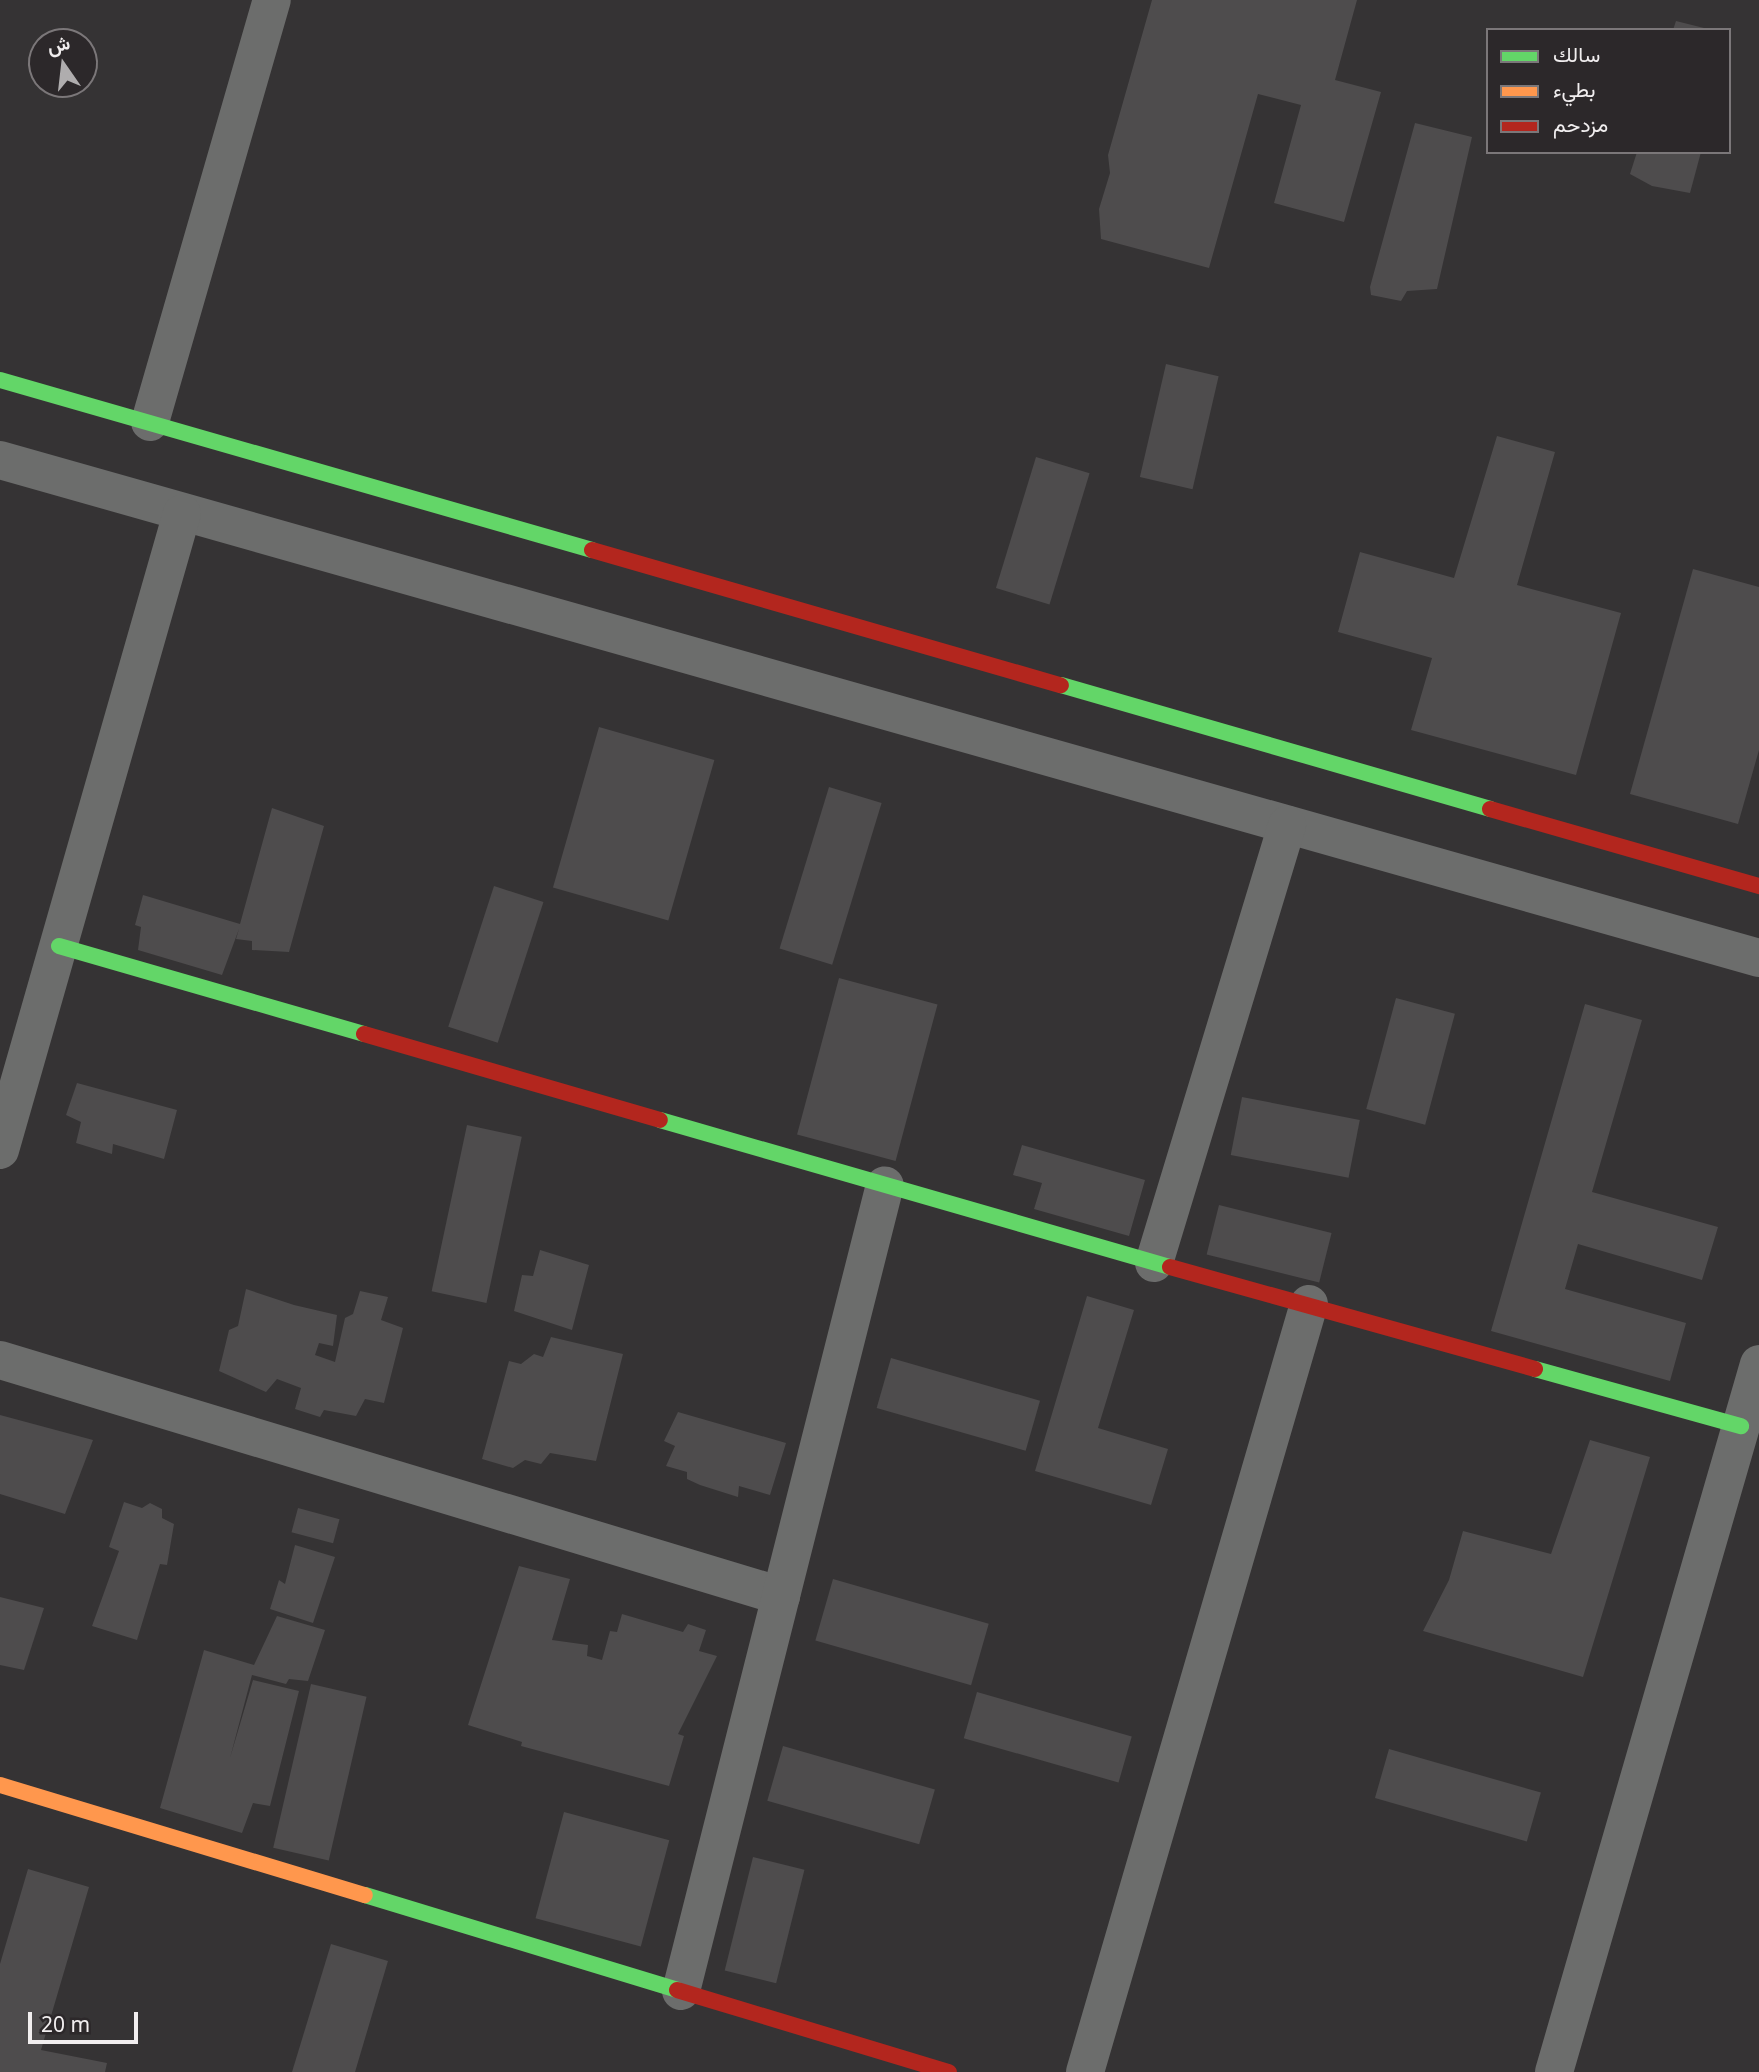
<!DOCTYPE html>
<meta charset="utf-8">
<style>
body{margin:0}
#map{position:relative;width:1759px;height:2072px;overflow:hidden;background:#353334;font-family:"Noto Sans",Vazirmatn,sans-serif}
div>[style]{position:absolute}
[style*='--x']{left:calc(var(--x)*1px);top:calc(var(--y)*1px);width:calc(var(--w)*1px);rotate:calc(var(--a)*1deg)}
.building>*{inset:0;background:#4e4c4d;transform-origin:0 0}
.street>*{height:38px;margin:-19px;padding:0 19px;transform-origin:19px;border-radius:19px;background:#6c6d6c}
.fast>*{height:16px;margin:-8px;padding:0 8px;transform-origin:8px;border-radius:8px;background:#63d668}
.slow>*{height:16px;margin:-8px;padding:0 8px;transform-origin:8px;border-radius:8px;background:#ff974d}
.jam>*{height:16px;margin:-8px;padding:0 8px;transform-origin:8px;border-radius:8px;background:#b3261e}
span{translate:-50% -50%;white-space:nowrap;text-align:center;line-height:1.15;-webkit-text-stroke:5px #2c282a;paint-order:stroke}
.legend{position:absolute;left:1486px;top:28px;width:245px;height:126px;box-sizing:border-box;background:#2c282a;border:2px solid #7b7779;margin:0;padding:9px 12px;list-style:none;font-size:21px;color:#f1eeef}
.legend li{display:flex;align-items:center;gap:14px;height:35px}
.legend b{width:35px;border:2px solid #7b7779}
.north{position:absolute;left:28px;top:28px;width:70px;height:70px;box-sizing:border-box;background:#2c282a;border:2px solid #7b7779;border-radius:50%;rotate:346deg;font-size:19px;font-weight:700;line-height:28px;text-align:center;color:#f1eeef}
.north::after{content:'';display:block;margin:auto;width:24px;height:32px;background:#afadae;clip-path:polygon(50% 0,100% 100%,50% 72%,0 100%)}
.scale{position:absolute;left:28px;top:2012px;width:110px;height:32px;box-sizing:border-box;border:4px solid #f1eeef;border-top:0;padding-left:9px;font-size:21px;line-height:24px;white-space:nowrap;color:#f1eeef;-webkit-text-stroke:5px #2c282a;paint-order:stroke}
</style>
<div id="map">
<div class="building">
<i style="clip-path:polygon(1152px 0,1357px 0,1335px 80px,1381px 92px,1344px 222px,1274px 203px,1301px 105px,1258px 94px,1209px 268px,1101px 239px,1099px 209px,1110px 173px,1108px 155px)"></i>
<i style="clip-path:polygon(1676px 21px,1708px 29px,1708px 30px,1673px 30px)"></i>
<i style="clip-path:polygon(1415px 123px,1472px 137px,1437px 289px,1407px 291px,1401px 301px,1371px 295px,1370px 287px)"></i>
<i style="clip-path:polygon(1637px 152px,1701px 152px,1690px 193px,1652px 186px,1630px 174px)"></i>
<i style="left:1166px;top:364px;width:54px;height:116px;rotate:13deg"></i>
<i style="clip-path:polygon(1497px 436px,1555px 452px,1517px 585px,1621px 613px,1576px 775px,1411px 730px,1432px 658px,1338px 632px,1360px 552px,1454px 578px)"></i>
<i style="left:1036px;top:457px;width:56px;height:137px;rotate:17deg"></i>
<i style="clip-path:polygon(1693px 569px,1759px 587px,1759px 750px,1738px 824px,1630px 794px)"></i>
<i style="left:599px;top:727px;width:120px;height:167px;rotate:16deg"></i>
<i style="left:829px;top:787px;width:55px;height:169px;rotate:17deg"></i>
<i style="clip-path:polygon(272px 808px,324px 826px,289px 952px,252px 950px,252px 941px,236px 939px,239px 929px,222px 975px,138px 950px,141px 927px,135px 925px,143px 895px,240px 924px)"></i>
<i style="left:494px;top:886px;width:52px;height:148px;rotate:18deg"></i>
<i style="left:839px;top:978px;width:102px;height:162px;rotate:15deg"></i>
<i style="left:1396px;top:998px;width:61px;height:115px;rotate:15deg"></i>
<i style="clip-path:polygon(1585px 1004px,1642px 1020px,1592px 1192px,1718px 1227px,1702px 1280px,1578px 1244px,1565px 1289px,1686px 1323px,1670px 1381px,1491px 1331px)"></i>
<i style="clip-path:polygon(77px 1083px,177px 1110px,164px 1159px,113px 1144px,112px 1154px,76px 1143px,81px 1122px,66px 1115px)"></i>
<i style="left:1242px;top:1097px;width:120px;height:59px;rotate:11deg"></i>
<i style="left:467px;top:1125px;width:56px;height:170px;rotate:12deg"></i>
<i style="clip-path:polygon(1022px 1145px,1145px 1180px,1129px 1236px,1034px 1209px,1042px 1183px,1013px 1175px)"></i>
<i style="left:1219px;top:1205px;width:116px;height:51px;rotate:14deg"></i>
<i style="clip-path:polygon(540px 1250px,589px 1265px,572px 1330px,514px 1311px,522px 1275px,533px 1276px)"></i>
<i style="clip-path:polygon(246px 1289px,294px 1305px,337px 1315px,333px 1346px,319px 1343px,315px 1355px,335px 1362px,345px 1318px,353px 1314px,360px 1291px,388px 1297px,381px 1320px,403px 1328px,384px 1403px,365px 1399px,356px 1416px,324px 1410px,320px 1417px,295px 1409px,301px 1388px,277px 1379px,266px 1392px,219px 1371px,229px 1330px,238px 1326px)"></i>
<i style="clip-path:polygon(1087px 1296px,1134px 1310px,1098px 1428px,1168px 1449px,1151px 1505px,1035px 1471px)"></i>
<i style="clip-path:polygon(551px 1337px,623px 1354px,596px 1461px,550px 1453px,541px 1464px,525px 1460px,513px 1468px,482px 1459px,509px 1361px,521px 1364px,534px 1354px,543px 1357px)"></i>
<i style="left:891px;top:1358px;width:155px;height:52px;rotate:16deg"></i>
<i style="clip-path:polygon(678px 1412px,786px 1443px,770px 1495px,739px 1486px,738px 1497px,700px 1485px,687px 1479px,687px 1472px,666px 1466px,675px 1446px,664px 1441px)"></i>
<i style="clip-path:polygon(0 1415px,93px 1440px,65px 1514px,0 1494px)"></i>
<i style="clip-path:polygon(1590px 1440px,1650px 1457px,1583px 1677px,1423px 1631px,1449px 1580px,1463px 1531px,1551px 1554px)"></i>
<i style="clip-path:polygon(124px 1502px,142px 1508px,150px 1503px,162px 1509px,162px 1518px,174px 1524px,167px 1565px,160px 1564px,137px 1640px,92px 1626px,119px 1551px,109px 1547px)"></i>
<i style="left:298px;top:1508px;width:43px;height:25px;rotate:15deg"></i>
<i style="clip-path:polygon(295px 1545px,335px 1557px,313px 1623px,270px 1609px,279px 1580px,285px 1584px)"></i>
<i style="clip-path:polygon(519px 1566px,570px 1579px,552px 1640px,588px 1645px,587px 1656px,602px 1660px,610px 1631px,617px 1632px,622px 1614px,683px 1632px,688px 1624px,706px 1630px,699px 1651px,717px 1656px,678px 1734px,684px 1736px,669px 1786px,521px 1746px,522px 1742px,468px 1725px)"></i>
<i style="left:833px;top:1579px;width:162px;height:64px;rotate:16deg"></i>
<i style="clip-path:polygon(0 1597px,44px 1608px,24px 1670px,0 1665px)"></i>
<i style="clip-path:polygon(277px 1616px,325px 1630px,308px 1681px,289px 1679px,286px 1684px,252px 1675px,230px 1758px,253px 1680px,299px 1691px,270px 1806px,253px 1803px,242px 1833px,160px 1808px,204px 1650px,254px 1665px)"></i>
<i style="left:311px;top:1684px;width:57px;height:168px;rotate:13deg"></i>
<i style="left:977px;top:1692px;width:161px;height:48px;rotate:16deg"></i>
<i style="left:783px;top:1746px;width:158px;height:57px;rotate:16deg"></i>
<i style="left:1389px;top:1749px;width:158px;height:51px;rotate:16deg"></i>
<i style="left:564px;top:1812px;width:109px;height:110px;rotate:15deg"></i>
<i style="left:753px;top:1857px;width:53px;height:117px;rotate:14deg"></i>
<i style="clip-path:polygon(28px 1869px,89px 1887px,41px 2050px,107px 2063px,105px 2072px,0 2072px,0 1964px)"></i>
<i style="clip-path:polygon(331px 1944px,388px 1961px,355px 2072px,292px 2072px)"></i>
</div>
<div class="street">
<i style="--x:150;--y:422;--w:439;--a:-73.9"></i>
<i style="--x:0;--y:460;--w:1828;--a:15.81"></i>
<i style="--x:0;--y:1150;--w:662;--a:-74.05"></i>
<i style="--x:1154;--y:1263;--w:458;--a:-73.1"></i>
<i style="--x:0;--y:1360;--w:816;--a:16.81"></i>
<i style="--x:681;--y:1991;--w:831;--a:-75.8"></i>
<i style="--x:1085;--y:2072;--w:800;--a:-73.74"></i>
<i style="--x:1554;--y:2072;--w:737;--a:-73.85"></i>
</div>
<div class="fast">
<i style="--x:0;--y:380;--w:616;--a:16.02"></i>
<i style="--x:1061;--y:685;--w:447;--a:16.1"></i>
<i style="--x:59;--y:946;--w:317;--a:16.1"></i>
<i style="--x:660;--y:1120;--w:531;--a:16.08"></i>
<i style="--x:1535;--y:1369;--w:214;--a:15.5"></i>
<i style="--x:365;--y:1895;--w:326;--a:16.9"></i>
</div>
<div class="slow">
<i style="--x:0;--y:1785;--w:381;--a:16.8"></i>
</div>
<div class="jam">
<i style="--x:592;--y:550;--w:488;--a:16.1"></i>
<i style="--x:1490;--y:809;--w:280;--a:16"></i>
<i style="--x:364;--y:1034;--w:308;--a:16.2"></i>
<i style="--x:1170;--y:1267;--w:379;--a:15.6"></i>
<i style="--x:677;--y:1990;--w:284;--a:16.8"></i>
</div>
<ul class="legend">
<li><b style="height:9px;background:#63d668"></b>سالك</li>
<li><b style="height:9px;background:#ff974d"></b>بطيء</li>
<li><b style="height:9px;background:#b3261e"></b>مزدحم</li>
</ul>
<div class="north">ش</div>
<div class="scale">20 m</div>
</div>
